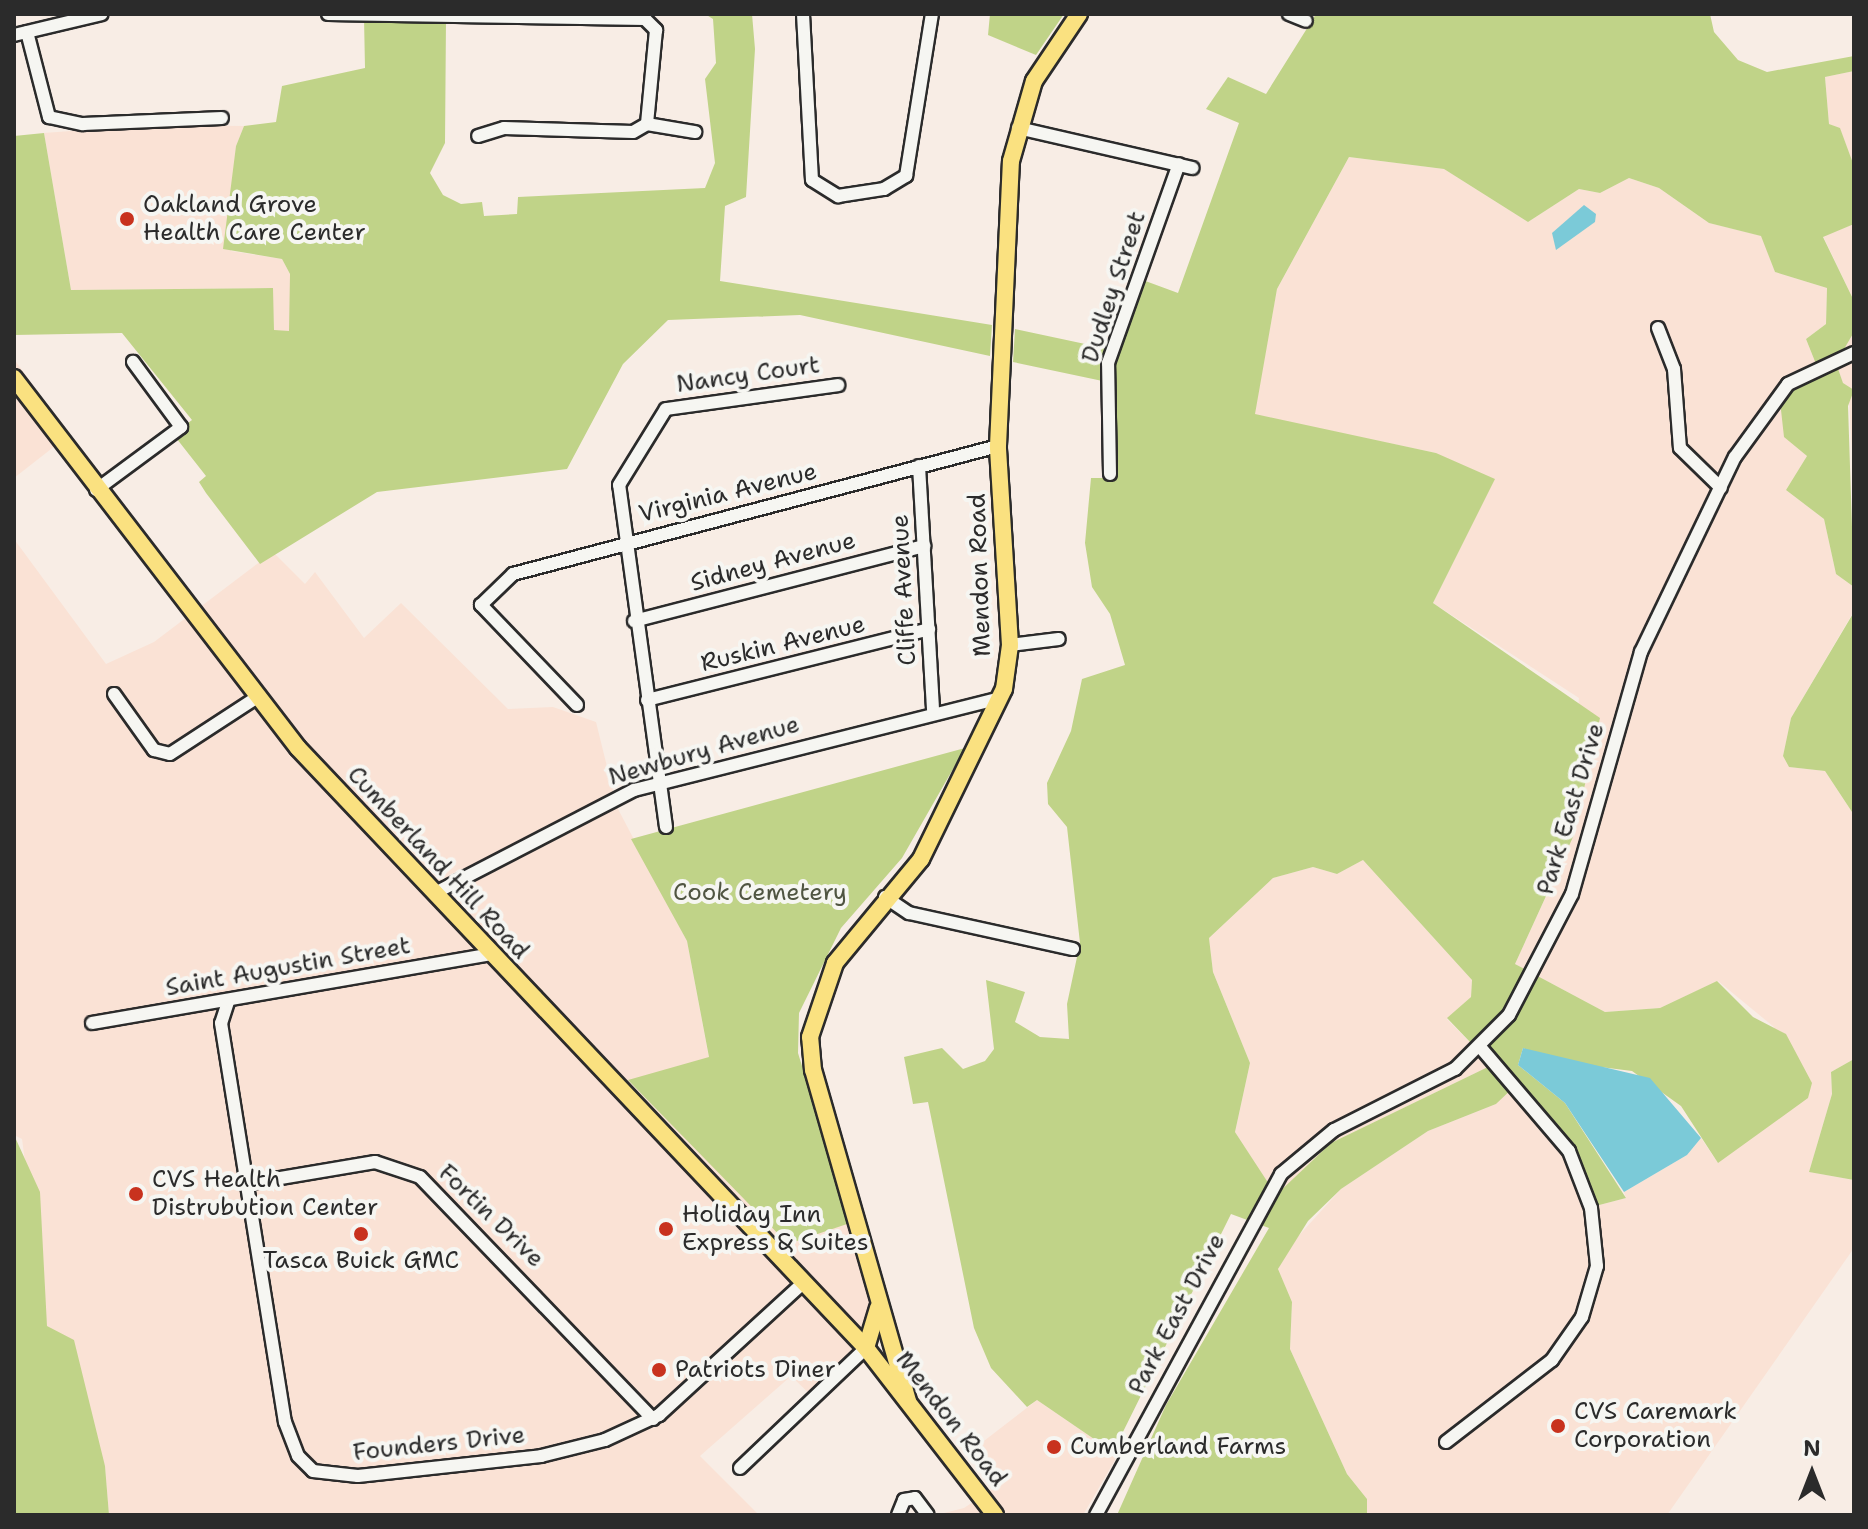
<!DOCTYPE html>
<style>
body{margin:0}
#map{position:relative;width:1868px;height:1529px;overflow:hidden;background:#f8ede5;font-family:"Shantell Sans",sans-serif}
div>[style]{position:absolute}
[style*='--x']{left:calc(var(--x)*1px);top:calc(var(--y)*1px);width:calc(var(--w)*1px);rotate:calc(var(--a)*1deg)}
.built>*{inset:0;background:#fae2d5}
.green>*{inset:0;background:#c0d388}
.water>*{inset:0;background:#7bcad8}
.roads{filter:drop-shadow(2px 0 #2b2b2b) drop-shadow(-2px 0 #2b2b2b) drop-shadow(0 2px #2b2b2b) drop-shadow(0 -2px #2b2b2b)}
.minor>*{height:12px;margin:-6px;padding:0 6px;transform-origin:6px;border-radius:6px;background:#f6f6f2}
.major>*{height:16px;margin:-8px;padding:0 8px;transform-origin:8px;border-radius:8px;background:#fae180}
.dots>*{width:22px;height:22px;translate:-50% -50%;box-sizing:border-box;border:4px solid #f6f6f2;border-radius:50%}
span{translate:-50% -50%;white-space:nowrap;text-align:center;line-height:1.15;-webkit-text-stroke:8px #f6f6f2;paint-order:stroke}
.poi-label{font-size:24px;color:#2b2b2b}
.left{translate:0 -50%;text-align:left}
.street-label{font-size:24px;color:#2b2b2b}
.park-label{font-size:24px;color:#505542}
.frame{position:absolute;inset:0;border:16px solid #2b2b2b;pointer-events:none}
.north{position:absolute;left:1772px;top:1433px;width:80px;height:80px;-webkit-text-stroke:6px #f6f6f2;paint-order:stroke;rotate:0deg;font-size:22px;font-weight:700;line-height:32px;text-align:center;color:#2b2b2b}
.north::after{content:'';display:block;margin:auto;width:28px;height:36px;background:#2b2b2b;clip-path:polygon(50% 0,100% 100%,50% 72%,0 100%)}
</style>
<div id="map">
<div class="built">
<i style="clip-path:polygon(1854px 71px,1854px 166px,1840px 129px,1829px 124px,1825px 77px)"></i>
<i style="clip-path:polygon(152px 125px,244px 126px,236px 146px,231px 251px,282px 259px,290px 274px,290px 331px,274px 331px,272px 288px,71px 290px,44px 133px)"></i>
<i style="clip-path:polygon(1349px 157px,1444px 169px,1528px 222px,1579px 189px,1600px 193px,1629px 178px,1659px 188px,1709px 223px,1762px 236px,1775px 272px,1827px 288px,1826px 324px,1806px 339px,1816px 364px,1784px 436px,1807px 456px,1786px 490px,1824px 519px,1836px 574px,1854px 587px,1854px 611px,1791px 718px,1783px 756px,1789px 767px,1825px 771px,1854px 815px,1854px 1059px,1831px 1072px,1832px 1094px,1809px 1172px,1854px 1180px,1854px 1248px,1667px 1515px,1367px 1515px,1367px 1499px,1347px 1474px,1290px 1349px,1292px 1302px,1278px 1270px,1284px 1252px,1341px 1189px,1428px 1131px,1496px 1104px,1514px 1087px,1557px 1143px,1584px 1209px,1626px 1198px,1624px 1192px,1687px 1155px,1701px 1138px,1718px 1163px,1774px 1027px,1718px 981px,1660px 1008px,1605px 1012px,1515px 964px,1564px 857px,1579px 698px,1433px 603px,1471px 526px,1436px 453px,1254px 415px,1277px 289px)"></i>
<i style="clip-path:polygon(1854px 224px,1854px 301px,1823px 236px)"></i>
<i style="clip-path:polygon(1854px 332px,1854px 484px,1849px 401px,1836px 363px)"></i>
<i style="clip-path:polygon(14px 359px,69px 435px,14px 478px)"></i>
<i style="clip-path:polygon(14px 539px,106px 664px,154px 642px,273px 552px,305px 584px,315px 572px,364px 638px,401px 603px,508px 709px,553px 707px,596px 722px,617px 807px,687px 941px,709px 1058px,629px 1081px,682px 1134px,850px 1223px,881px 1304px,877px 1353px,816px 1400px,791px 1376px,700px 1456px,759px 1515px,109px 1515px,105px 1466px,47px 1326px,22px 1139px,14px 1135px)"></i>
<i style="clip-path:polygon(1363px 860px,1472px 980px,1471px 997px,1447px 1019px,1492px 1065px,1331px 1143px,1276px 1196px,1235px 1132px,1250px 1063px,1213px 972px,1209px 938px,1273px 878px,1313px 867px,1337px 874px)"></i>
<i style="clip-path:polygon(1037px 1400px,1113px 1452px,1115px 1460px,1083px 1515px,936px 1515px,964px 1508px,994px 1488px,967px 1454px)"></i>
</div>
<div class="green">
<i style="clip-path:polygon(705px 14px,752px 14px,755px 49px,746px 197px,725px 206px,720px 281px,992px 325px,990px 356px,800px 315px,668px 320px,623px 364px,567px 469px,377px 492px,260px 564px,206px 493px,199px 482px,206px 476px,173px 434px,192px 420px,122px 333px,14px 335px,14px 136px,44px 133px,71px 290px,273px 288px,274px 330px,289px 331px,290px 274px,282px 259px,223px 249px,236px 146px,244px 126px,276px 122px,282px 86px,365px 68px,364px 18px,446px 20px,445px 143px,430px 173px,443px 195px,461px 204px,482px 202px,484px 216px,517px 214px,518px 197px,705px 188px,715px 163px,705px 79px,716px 63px,713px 19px)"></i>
<i style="clip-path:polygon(990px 14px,1064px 14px,1036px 55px,988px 35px)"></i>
<i style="clip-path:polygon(evenodd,1316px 14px,1710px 14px,1714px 32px,1738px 60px,1767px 72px,1854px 56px,1854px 71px,1825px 77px,1829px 124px,1840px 128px,1854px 166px,1854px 224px,1823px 237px,1854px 301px,1854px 332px,1836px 363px,1843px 383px,1854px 390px,1848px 406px,1854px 587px,1836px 574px,1824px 519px,1786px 490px,1807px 456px,1784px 437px,1779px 392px,1816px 364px,1806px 339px,1826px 324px,1827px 288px,1775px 272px,1761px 236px,1709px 223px,1659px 188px,1629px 178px,1600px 193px,1579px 189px,1528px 222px,1444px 169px,1349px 157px,1277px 289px,1255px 414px,1436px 453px,1495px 479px,1433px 603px,1600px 718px,1573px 837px,1515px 964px,1605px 1012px,1660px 1008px,1717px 981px,1753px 1017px,1786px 1034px,1812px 1083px,1808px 1098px,1718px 1163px,1681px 1106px,1632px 1071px,1553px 1061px,1523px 1048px,1518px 1065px,1565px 1103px,1626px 1198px,1584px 1209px,1557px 1143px,1514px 1087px,1496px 1104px,1428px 1131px,1341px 1189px,1308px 1221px,1278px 1269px,1292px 1302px,1290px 1349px,1347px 1474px,1367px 1499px,1367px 1515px,1117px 1515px,1166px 1405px,1269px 1228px,1231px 1214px,1113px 1452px,1037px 1400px,1027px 1407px,991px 1368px,974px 1328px,928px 1102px,913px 1104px,904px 1057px,942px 1048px,963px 1069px,985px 1061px,994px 1049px,986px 980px,1025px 992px,1015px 1022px,1040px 1037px,1069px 1039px,1067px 1004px,1080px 943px,1067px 827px,1048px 804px,1047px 783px,1071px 731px,1082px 679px,1125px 665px,1110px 614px,1092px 587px,1085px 543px,1091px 478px,1116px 478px,1116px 431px,1112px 383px,1013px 362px,1015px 329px,1118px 351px,1140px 279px,1178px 293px,1239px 123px,1206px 109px,1228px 77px,1266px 94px,1316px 14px,1363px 860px,1472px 980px,1471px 997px,1447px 1018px,1492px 1065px,1331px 1143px,1276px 1195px,1235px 1132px,1250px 1063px,1213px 972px,1209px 938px,1273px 878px,1313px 867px,1337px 874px,1363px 860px)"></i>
<i style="clip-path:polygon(1854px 612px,1854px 815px,1825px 771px,1789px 767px,1783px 756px,1791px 718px)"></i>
<i style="clip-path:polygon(965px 748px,902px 858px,841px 928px,799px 1013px,798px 1053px,850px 1223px,788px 1244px,628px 1080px,709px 1057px,687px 941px,631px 839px)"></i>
<i style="clip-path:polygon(1854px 1059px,1854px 1180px,1809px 1172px,1832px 1094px,1831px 1072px)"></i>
<i style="clip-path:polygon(14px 1135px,40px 1192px,47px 1326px,74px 1340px,105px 1466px,109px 1515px,14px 1515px)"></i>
</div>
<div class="water">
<i style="clip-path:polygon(1584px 205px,1596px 214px,1595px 222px,1556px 250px,1552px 233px)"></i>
<i style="clip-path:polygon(1523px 1048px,1650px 1078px,1701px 1138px,1687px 1155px,1624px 1192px,1565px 1103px,1518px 1065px)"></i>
</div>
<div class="roads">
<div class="minor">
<i style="--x:328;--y:14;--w:317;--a:0.9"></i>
<i style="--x:645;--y:19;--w:16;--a:45"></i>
<i style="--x:656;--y:30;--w:94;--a:95.5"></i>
<i style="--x:647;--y:124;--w:16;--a:150"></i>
<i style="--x:633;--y:132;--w:129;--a:-178.2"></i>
<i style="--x:504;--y:128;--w:27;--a:163"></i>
<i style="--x:803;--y:14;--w:166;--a:86.9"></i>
<i style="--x:812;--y:180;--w:31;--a:32"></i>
<i style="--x:838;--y:196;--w:47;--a:-8.7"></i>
<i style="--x:884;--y:189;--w:26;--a:-31"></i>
<i style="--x:906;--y:176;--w:164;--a:-80.9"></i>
<i style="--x:1289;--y:14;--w:18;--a:22"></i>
<i style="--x:27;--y:32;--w:88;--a:75.5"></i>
<i style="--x:49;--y:117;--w:35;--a:12"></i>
<i style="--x:83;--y:124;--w:139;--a:-2.5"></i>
<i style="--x:14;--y:35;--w:90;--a:-13.4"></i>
<i style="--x:647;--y:124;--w:49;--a:9.5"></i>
<i style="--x:1018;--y:128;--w:179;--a:12.9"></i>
<i style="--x:1658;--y:328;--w:44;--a:68.7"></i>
<i style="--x:1674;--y:369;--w:79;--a:85.7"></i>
<i style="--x:1680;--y:448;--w:57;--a:44.3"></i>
<i style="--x:919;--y:466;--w:246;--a:86.7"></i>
<i style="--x:1110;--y:474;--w:111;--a:-91"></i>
<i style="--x:1108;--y:363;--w:211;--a:-70.4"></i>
<i style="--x:96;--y:490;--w:106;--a:-36.5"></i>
<i style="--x:181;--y:427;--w:81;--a:-126.4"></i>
<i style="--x:634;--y:621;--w:300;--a:-14.5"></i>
<i style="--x:1010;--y:645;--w:49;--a:-7"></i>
<i style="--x:114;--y:694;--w:69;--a:54.5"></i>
<i style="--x:154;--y:750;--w:16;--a:14"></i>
<i style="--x:170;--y:754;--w:103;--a:-33.1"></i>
<i style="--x:647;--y:700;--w:291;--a:-14.1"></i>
<i style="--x:577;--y:705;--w:139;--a:-133.8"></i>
<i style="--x:481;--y:605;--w:45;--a:-44.1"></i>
<i style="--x:513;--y:574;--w:502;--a:-14.78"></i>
<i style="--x:666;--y:827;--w:345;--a:-97.8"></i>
<i style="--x:619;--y:485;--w:89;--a:-58.3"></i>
<i style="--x:666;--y:409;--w:174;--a:-7.9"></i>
<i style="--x:437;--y:892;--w:222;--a:-27.4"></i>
<i style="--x:634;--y:790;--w:377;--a:-14.1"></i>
<i style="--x:885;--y:897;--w:29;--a:34"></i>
<i style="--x:909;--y:913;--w:168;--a:12.4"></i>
<i style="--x:228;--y:1002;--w:22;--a:108"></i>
<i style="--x:221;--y:1023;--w:404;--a:80.9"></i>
<i style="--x:285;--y:1422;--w:36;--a:69"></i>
<i style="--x:298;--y:1456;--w:21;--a:45"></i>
<i style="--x:313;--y:1471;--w:45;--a:6.3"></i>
<i style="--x:358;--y:1476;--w:184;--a:-6.2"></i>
<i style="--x:541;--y:1456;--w:66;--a:-14"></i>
<i style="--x:605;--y:1440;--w:60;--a:-24.8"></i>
<i style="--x:659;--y:1415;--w:197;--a:-42.5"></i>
<i style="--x:92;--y:1023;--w:405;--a:-9.8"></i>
<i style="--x:245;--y:1184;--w:132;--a:-9.6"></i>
<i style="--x:375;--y:1162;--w:47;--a:18.4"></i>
<i style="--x:420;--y:1177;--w:336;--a:46.1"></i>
<i style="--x:1446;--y:1442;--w:134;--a:-37.7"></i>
<i style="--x:1552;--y:1360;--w:52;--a:-55.1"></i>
<i style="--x:1582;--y:1317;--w:53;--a:-73.6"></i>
<i style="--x:1597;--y:1266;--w:58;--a:-95.9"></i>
<i style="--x:1591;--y:1208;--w:61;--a:-111.1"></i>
<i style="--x:1569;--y:1151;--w:135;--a:-130.5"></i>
<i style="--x:740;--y:1468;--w:174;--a:-43.6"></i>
<i style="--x:898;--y:1515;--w:16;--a:-68"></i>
<i style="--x:904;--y:1500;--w:11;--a:-10"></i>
<i style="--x:915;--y:1498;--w:21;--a:53"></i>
<i style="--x:1096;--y:1515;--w:388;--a:-61.5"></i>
<i style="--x:1281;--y:1174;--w:69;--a:-39.7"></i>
<i style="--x:1334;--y:1130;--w:136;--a:-26.8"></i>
<i style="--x:1455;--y:1069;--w:76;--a:-45"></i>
<i style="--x:1509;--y:1015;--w:136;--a:-62.5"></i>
<i style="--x:1572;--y:894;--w:252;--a:-74.1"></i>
<i style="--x:1641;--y:652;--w:216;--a:-64.3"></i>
<i style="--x:1735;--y:457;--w:90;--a:-54"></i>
<i style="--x:1788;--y:384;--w:73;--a:-25.2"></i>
</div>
<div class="major">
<i style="--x:14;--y:378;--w:466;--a:52.5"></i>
<i style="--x:298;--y:748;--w:826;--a:46.57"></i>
<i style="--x:866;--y:1348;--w:211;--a:52.3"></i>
<i style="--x:866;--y:1348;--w:42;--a:-73.3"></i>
<i style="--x:908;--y:1401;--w:344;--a:-106"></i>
<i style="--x:813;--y:1070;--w:33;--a:-95"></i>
<i style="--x:810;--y:1037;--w:78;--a:-71.3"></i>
<i style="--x:835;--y:963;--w:135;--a:-50.4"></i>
<i style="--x:921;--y:859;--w:189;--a:-64"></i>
<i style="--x:1004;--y:689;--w:44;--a:-82.2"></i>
<i style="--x:1010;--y:645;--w:199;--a:-93.5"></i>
<i style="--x:998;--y:446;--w:285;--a:-87.4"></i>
<i style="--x:1011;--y:161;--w:83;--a:-74"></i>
<i style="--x:1034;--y:81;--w:81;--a:-56.1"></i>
</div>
</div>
<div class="dots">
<i style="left:127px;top:219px;background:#c8321e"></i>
<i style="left:136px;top:1194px;background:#c8321e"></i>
<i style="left:666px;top:1229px;background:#c8321e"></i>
<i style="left:361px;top:1234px;background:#c8321e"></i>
<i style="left:659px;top:1370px;background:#c8321e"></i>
<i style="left:1558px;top:1426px;background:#c8321e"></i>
<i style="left:1054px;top:1447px;background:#c8321e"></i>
</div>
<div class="poi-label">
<span class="left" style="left:143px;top:219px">Oakland Grove<br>Health Care Center</span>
<span class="left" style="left:152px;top:1194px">CVS Health<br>Distrubution Center</span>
<span class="left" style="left:682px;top:1229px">Holiday Inn<br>Express &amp; Suites</span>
<span style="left:361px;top:1261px">Tasca Buick GMC</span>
<span class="left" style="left:675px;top:1370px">Patriots Diner</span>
<span class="left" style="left:1574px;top:1426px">CVS Caremark<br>Corporation</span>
<span class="left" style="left:1070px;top:1447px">Cumberland Farms</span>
</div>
<div class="street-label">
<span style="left:1114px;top:287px;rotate:-72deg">Dudley Street</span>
<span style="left:748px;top:375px;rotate:-8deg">Nancy Court</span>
<span style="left:728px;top:493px;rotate:-14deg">Virginia Avenue</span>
<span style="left:773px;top:562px;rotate:-15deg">Sidney Avenue</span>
<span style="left:980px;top:575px;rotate:-92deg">Mendon Road</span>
<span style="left:904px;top:590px;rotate:-93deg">Cliffe Avenue</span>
<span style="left:783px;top:644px;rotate:-14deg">Ruskin Avenue</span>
<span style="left:704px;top:751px;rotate:-16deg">Newbury Avenue</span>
<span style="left:1571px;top:809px;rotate:-73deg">Park East Drive</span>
<span style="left:438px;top:863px;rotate:47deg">Cumberland Hill Road</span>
<span style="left:288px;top:967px;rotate:-10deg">Saint Augustin Street</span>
<span style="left:491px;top:1216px;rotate:44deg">Fortin Drive</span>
<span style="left:1177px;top:1314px;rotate:-62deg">Park East Drive</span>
<span style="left:951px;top:1419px;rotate:52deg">Mendon Road</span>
<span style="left:439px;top:1444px;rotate:-6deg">Founders Drive</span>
</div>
<div class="park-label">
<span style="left:760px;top:893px">Cook Cemetery</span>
</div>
<div class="frame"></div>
<div class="north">N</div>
</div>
